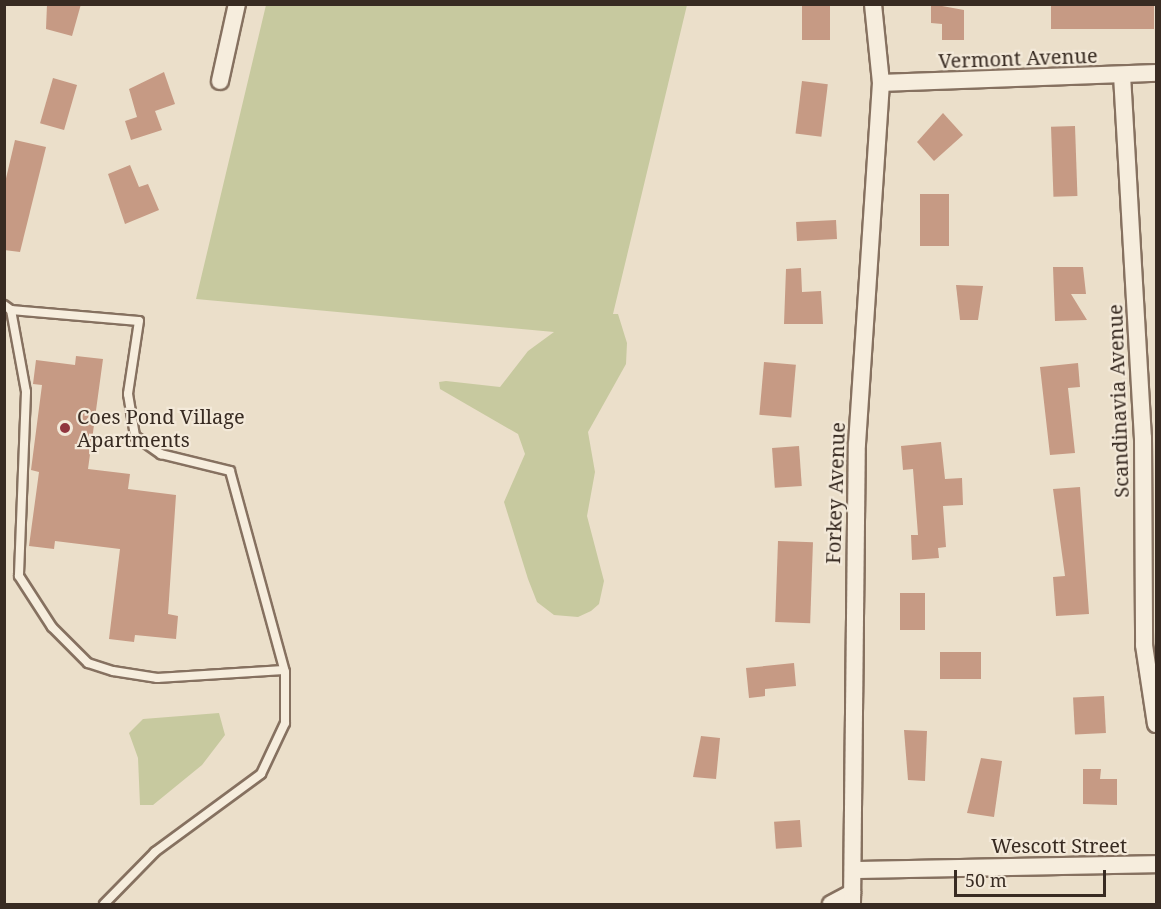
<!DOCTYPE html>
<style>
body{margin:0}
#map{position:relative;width:1161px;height:909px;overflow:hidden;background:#ebdfca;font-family:"Noto Serif",serif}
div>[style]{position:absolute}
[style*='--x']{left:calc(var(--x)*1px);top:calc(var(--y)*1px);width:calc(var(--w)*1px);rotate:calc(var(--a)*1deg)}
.green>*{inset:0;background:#c7c99f}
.building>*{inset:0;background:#c69a84;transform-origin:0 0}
.roads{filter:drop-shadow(2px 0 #867160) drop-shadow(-2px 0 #867160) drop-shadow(0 2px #867160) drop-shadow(0 -2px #867160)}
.service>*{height:8px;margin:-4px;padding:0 4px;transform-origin:4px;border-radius:4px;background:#f6eddd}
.minor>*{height:16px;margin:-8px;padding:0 8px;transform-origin:8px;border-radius:8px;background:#f6eddd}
.dots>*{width:16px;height:16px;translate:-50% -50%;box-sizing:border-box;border:3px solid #f3e9d9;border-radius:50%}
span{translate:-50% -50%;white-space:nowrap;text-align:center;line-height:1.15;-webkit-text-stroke:4.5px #f3e9d9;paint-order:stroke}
.street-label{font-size:20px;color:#382b22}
.poi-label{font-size:20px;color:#382b22}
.left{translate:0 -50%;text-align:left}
.frame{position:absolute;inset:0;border:6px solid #382b22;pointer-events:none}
.scale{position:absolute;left:954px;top:870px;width:152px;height:27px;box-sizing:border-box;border:3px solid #382b22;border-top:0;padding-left:8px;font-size:18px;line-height:21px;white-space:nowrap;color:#382b22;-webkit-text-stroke:4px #f3e9d9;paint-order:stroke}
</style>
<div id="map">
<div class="green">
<i style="clip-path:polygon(266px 5px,687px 5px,613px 314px,618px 314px,627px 343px,626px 364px,588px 432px,595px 472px,587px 516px,604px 581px,599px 604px,591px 611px,578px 617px,554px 615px,537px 602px,528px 579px,504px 502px,525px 454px,518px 434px,440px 389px,439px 382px,446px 381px,500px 387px,528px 351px,554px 332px,196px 299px)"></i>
<i style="clip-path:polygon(219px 713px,225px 735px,202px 765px,153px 805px,140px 805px,138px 758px,129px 733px,143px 719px)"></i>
</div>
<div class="building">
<i style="clip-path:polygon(47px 4px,81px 4px,72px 36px,46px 29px)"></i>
<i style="left:802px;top:4px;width:28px;height:36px"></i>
<i style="clip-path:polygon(931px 4px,964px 10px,964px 40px,942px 40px,942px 24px,931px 23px)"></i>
<i style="left:1051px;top:4px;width:103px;height:25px"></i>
<i style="clip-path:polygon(164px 72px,175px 104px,155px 111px,162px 130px,131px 140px,125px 121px,137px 117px,129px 89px)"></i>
<i style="left:53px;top:78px;width:25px;height:47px;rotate:16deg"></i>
<i style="left:802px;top:81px;width:26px;height:53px;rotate:7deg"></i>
<i style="clip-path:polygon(943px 113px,963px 135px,934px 161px,917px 142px)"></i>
<i style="left:1075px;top:126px;width:70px;height:24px;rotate:88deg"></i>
<i style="clip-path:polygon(15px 140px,46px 147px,20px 252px,4px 250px,4px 187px)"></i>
<i style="clip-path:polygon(130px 165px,139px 187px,148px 184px,159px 210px,125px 224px,108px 174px)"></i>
<i style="left:920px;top:194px;width:29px;height:52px"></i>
<i style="left:836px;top:220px;width:19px;height:40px;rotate:87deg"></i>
<i style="clip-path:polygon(1053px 267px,1083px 267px,1086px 294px,1071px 294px,1087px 320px,1055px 321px)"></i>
<i style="clip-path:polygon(801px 268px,802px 292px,821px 291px,823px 324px,784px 324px,786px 269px)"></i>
<i style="clip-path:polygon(956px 285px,983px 286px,978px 320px,960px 320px)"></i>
<i style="clip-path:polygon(76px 356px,103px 359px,88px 469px,130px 474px,128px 489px,176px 495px,168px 614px,178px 616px,176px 639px,135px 635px,134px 642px,109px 639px,120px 549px,55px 541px,54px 549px,29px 546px,39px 472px,31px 470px,42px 385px,33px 384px,36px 360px,75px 365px)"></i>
<i style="left:764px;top:362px;width:32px;height:53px;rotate:5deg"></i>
<i style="clip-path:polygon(1078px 363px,1080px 387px,1068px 388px,1075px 453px,1050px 455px,1040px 367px)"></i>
<i style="clip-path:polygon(941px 442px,945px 479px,962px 478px,963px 505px,943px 506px,946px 547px,938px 548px,939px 558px,912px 560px,911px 535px,918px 535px,913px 469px,903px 470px,901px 446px)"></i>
<i style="left:799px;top:446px;width:40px;height:27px;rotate:86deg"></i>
<i style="clip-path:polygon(1080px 487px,1089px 614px,1056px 616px,1053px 577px,1065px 576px,1053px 489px)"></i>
<i style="left:778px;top:541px;width:35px;height:81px;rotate:2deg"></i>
<i style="left:900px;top:593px;width:25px;height:37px"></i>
<i style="left:981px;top:652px;width:27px;height:41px;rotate:90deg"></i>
<i style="clip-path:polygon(794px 663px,796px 686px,765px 689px,765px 696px,749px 698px,746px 668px)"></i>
<i style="left:1104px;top:696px;width:37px;height:31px;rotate:87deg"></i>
<i style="clip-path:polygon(904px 730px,927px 731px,925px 781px,908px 780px)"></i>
<i style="clip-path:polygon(701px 736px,720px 738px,716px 779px,693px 777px)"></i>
<i style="clip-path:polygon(981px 758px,1002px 761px,994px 817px,967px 813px)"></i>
<i style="clip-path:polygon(1083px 769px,1101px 769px,1100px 779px,1117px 779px,1117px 805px,1083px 804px)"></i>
<i style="left:800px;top:820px;width:27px;height:26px;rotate:86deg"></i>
</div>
<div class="roads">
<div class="service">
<i style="--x:4;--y:305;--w:9;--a:36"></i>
<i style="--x:11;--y:310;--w:128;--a:4.9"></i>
<i style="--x:139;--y:321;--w:74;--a:98.6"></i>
<i style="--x:128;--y:394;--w:43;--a:80.5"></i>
<i style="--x:135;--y:436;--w:32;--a:35"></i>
<i style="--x:161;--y:454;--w:71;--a:13.8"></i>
<i style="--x:230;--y:471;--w:208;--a:74.7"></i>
<i style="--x:285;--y:672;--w:51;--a:90"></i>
<i style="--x:285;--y:723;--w:56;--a:115.2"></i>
<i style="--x:261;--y:774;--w:132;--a:143.7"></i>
<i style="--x:155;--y:852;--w:73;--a:134.4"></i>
<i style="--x:11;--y:310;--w:83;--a:79.6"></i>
<i style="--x:26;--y:392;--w:184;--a:92.2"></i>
<i style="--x:19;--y:576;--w:61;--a:57.1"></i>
<i style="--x:52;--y:627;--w:51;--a:45"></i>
<i style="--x:88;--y:663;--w:26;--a:18"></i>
<i style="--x:113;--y:671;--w:45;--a:9"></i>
<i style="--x:157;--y:678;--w:127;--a:-3.6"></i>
</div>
<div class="minor">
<i style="--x:1122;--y:75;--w:364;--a:86.7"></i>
<i style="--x:1143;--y:438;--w:207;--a:89.7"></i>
<i style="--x:1144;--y:645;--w:80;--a:81.4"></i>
<i style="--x:220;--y:81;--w:79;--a:-77.6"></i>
<i style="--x:881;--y:83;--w:275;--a:-2.1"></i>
<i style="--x:853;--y:870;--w:303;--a:-1.1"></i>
<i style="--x:831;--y:904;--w:24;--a:-28"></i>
<i style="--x:852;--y:904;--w:460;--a:-89.4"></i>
<i style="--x:857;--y:444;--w:362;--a:-86.2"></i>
<i style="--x:881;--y:83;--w:79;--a:-95.8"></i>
</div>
</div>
<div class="dots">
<i style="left:65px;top:428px;background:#90353e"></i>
</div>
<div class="street-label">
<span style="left:1018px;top:58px;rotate:-2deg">Vermont Avenue</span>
<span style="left:1118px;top:401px;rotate:-92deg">Scandinavia Avenue</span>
<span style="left:835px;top:493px;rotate:-88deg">Forkey Avenue</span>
<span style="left:1059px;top:845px">Wescott Street</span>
</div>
<div class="poi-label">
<span class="left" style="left:77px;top:428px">Coes Pond Village<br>Apartments</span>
</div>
<div class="frame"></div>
<div class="scale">50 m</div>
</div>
